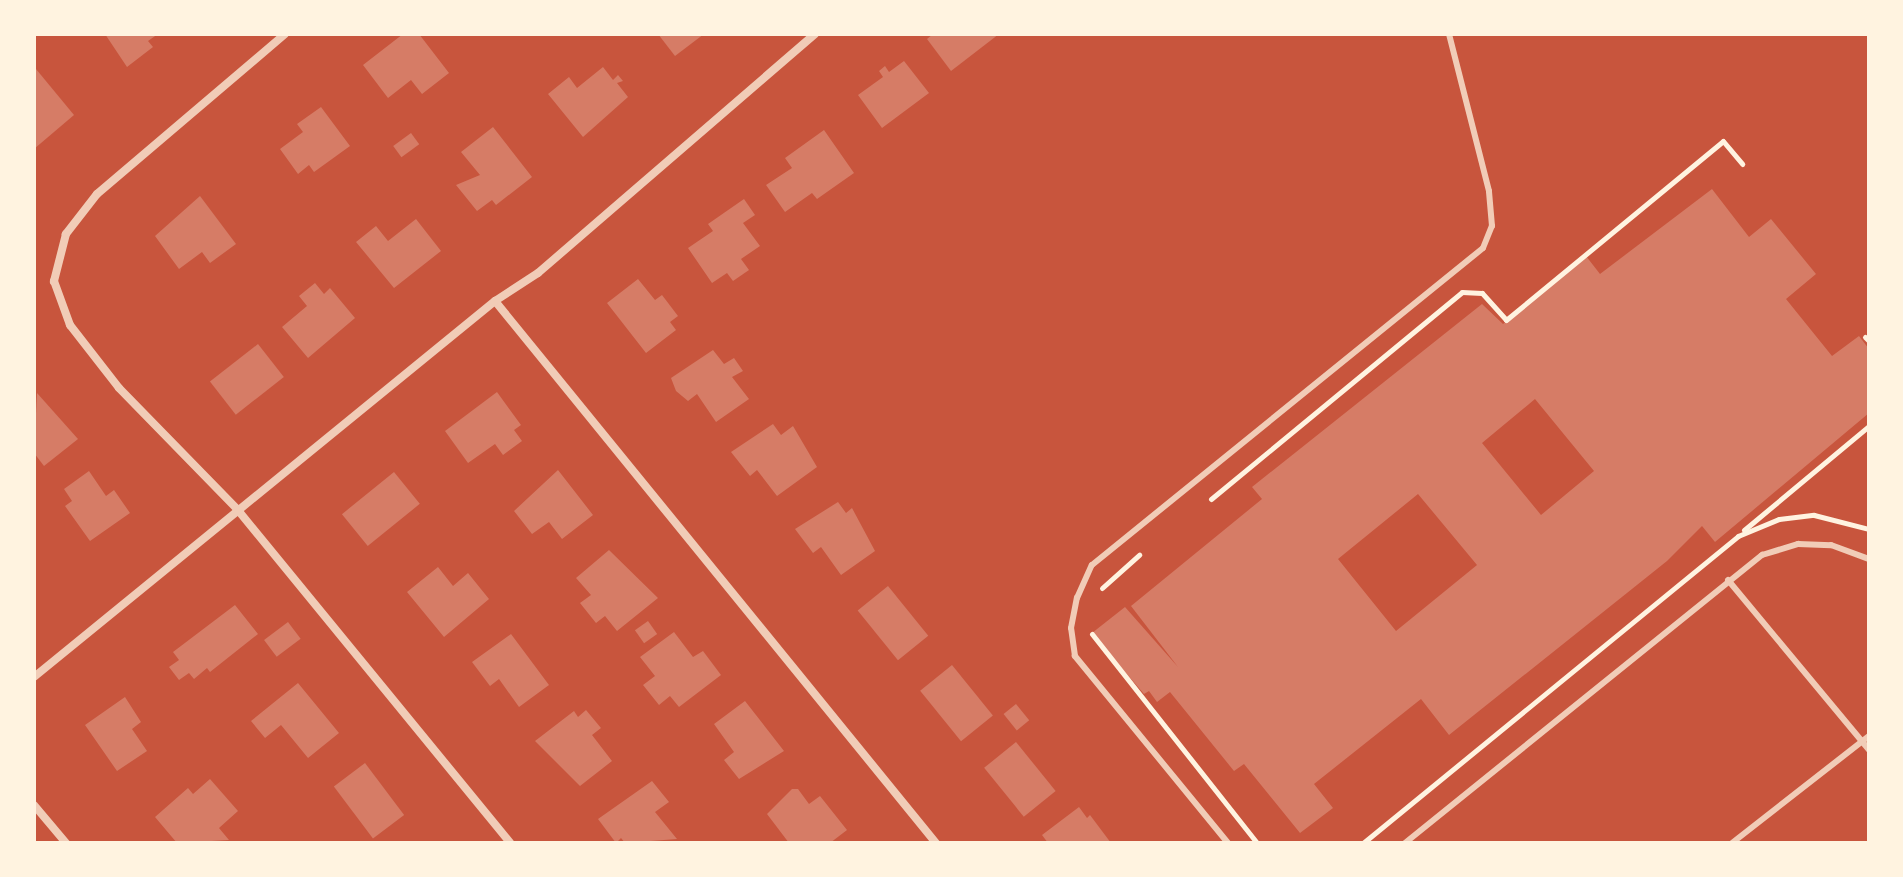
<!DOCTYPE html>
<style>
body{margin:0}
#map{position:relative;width:1903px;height:877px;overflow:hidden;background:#c8553d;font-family:"PT Sans",sans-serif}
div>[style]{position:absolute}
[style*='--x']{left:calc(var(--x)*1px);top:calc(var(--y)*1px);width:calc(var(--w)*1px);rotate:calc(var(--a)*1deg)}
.building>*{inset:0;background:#d67c66;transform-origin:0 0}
.path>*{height:5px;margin:-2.5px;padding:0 2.5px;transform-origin:2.5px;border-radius:2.5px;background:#fff3e0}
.service>*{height:6px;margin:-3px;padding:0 3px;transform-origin:3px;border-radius:3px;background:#f1ccb7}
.minor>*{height:8px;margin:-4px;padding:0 4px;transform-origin:4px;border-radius:4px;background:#f1ccb7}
span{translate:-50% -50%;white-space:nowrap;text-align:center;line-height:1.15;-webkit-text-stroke:6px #fff3e0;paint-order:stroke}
.frame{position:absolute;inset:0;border:36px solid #fff3e0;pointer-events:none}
</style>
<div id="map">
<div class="building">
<i style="clip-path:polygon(105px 34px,158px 34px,148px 41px,153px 47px,127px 67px)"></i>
<i style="clip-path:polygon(403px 34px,419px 34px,449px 73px,422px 94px,411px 80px,388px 98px,363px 65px)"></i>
<i style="clip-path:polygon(658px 34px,704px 34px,675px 56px)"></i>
<i style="clip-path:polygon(933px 34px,999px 34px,951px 71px,927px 39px)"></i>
<i style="clip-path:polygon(904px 61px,929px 93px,882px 128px,858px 95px,883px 77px,879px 71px,885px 66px,889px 72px)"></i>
<i style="clip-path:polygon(603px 67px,613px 80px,618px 75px,623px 81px,617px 83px,628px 97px,583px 137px,548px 94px,569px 77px,577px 88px)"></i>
<i style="clip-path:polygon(36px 69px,74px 115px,34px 149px,34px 71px)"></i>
<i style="clip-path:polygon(321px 107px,350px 146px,314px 172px,309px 165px,298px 174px,280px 149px,303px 132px,297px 124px)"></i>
<i style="clip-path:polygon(493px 127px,532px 177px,496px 205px,492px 200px,477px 211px,456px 185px,480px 175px,461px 152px)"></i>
<i style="clip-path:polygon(824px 130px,854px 173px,817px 199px,812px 193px,785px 212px,766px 185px,792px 168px,785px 158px)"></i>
<i style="left:411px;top:133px;width:14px;height:22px;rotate:54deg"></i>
<i style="clip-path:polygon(evenodd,1712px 189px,1749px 237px,1771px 219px,1816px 274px,1786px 299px,1832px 356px,1859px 336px,1869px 349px,1869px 413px,1715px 542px,1702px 526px,1667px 561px,1449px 735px,1421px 699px,1314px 784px,1333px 808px,1300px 833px,1244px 764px,1234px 771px,1170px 692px,1157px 702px,1149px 691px,1144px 694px,1092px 633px,1125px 607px,1178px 667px,1131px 606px,1262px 499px,1252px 487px,1482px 304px,1503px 324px,1586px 256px,1600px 274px,1712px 189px,1535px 399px,1594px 471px,1541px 515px,1482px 443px,1535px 399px,1712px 189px,1418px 494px,1477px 565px,1396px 631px,1338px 559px,1418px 494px)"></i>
<i style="clip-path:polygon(200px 196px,236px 244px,210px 263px,202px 252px,179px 269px,155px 236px)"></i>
<i style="clip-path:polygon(744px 199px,755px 215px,743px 223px,760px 246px,741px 259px,749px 270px,733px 281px,727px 273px,712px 283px,688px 248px,713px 231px,708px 224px)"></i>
<i style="clip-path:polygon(416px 219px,441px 251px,394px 288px,356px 242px,376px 226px,388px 241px)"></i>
<i style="clip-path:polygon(638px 279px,655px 300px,662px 295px,678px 316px,670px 322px,676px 330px,646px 353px,607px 303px)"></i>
<i style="clip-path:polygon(315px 283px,324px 294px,330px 288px,355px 318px,308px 358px,282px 327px,307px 306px,299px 296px)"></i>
<i style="left:258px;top:344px;width:42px;height:61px;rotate:52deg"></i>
<i style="clip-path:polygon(713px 350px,724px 364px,734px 358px,743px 371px,732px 377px,749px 399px,716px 422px,697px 394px,688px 401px,676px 391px,671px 378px)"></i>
<i style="clip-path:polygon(497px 392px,521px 425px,514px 430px,522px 441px,503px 455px,495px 444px,468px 463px,445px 431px)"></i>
<i style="clip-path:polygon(37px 393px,78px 439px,44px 466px,34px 453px)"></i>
<i style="clip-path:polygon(773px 424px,781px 435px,793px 426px,817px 467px,777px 496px,757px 470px,750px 476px,731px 452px)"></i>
<i style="clip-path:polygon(558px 470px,593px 515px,562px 539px,549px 522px,532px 534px,514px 511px)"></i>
<i style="clip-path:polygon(89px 471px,106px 496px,114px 490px,130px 513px,90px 541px,65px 506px,72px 501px,64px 489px)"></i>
<i style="left:394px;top:472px;width:41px;height:67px;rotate:51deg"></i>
<i style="clip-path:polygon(838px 502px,846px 513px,852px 508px,875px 551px,841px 575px,821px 547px,813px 553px,795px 529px)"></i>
<i style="clip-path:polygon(609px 550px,658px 598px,617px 631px,605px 616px,596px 623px,580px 603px,591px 595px,576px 578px)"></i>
<i style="clip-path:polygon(438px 567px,453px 586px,468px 573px,489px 599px,444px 637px,407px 592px)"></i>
<i style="left:888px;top:586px;width:64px;height:39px;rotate:51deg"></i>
<i style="clip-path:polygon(235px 605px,258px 634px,210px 672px,207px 668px,194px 679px,189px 673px,179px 680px,169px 667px,179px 660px,173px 652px)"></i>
<i style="left:648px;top:621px;width:16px;height:16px;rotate:55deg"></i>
<i style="left:288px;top:622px;width:21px;height:30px;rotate:53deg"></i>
<i style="clip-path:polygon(674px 632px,693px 657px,703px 651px,721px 675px,679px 707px,670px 696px,659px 705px,643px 685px,655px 676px,640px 657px)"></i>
<i style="clip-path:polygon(511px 634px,549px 685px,519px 707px,499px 679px,490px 686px,472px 662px)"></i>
<i style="left:952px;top:665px;width:65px;height:41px;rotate:51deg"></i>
<i style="clip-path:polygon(298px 683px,339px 733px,308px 758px,281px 725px,265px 738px,251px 721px)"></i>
<i style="clip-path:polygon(125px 697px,141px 722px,132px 729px,147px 751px,117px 771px,85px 725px)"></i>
<i style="clip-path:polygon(745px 701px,784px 751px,739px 779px,724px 760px,734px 752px,714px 724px)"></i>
<i style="left:1016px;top:704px;width:21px;height:16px;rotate:51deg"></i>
<i style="clip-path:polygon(586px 710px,601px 728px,592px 735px,612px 761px,580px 786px,535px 741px,574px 711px,578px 717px)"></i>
<i style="left:1016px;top:742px;width:63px;height:41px;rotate:51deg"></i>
<i style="left:365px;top:763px;width:65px;height:39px;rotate:53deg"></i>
<i style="clip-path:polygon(210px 779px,238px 811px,219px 828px,229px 840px,177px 843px,155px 817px,188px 788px,193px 794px)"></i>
<i style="clip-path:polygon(652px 781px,669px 802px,655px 812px,677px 839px,625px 843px,621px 838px,616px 843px,598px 819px)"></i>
<i style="clip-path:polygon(792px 789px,798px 789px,809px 804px,820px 796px,847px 830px,830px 843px,789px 843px,767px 814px)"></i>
<i style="clip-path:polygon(1079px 807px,1087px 818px,1090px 815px,1111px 843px,1048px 843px,1042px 835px)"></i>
</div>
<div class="path">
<i style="--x:1865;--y:337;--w:6;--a:45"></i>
<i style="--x:1211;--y:499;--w:325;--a:-39.5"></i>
<i style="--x:1462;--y:292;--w:20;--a:3"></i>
<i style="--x:1482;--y:293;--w:36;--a:48"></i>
<i style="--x:1506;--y:320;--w:281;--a:-39.5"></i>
<i style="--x:1723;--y:141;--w:30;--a:50"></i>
<i style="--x:1744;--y:530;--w:163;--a:-39.8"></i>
<i style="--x:1102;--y:588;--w:50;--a:-41.7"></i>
<i style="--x:1092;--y:634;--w:266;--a:51.7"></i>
<i style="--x:1363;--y:843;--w:485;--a:-39.3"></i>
<i style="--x:1738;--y:536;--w:44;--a:-22.5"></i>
<i style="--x:1779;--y:519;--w:35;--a:-7"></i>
<i style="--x:1814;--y:515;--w:57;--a:14.3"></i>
</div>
<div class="service">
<i style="--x:1728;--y:580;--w:221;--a:50.3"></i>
<i style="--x:1228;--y:843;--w:242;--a:-129.3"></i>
<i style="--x:1075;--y:656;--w:28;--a:-98"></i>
<i style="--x:1071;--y:628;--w:31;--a:-79"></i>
<i style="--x:1077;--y:598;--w:36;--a:-66"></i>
<i style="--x:1092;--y:565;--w:503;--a:-39.03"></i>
<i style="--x:1483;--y:248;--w:24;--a:-68"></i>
<i style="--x:1492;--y:226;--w:35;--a:-95"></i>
<i style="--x:1489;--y:191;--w:162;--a:-104.3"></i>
<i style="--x:1405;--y:843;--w:459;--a:-38.9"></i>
<i style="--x:1762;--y:555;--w:38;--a:-17"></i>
<i style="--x:1798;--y:544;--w:33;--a:2"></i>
<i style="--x:1831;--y:545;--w:40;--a:20.2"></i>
<i style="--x:1732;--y:843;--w:174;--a:-38"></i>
</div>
<div class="minor">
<i style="--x:285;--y:34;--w:247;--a:139.6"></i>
<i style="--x:97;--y:194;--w:51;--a:127.8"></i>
<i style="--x:66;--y:234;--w:49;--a:104.3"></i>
<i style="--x:54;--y:281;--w:47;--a:70"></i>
<i style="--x:70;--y:325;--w:80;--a:52.1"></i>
<i style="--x:119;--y:388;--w:169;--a:45.7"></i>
<i style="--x:237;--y:509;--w:431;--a:50.7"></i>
<i style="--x:495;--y:301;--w:699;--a:50.87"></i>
<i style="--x:34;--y:677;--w:595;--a:-39.2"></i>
<i style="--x:495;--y:301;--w:51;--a:-33.1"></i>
<i style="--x:538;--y:273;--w:366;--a:-40.8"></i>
<i style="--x:34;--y:805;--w:50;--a:49.9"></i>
</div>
<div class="frame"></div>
</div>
